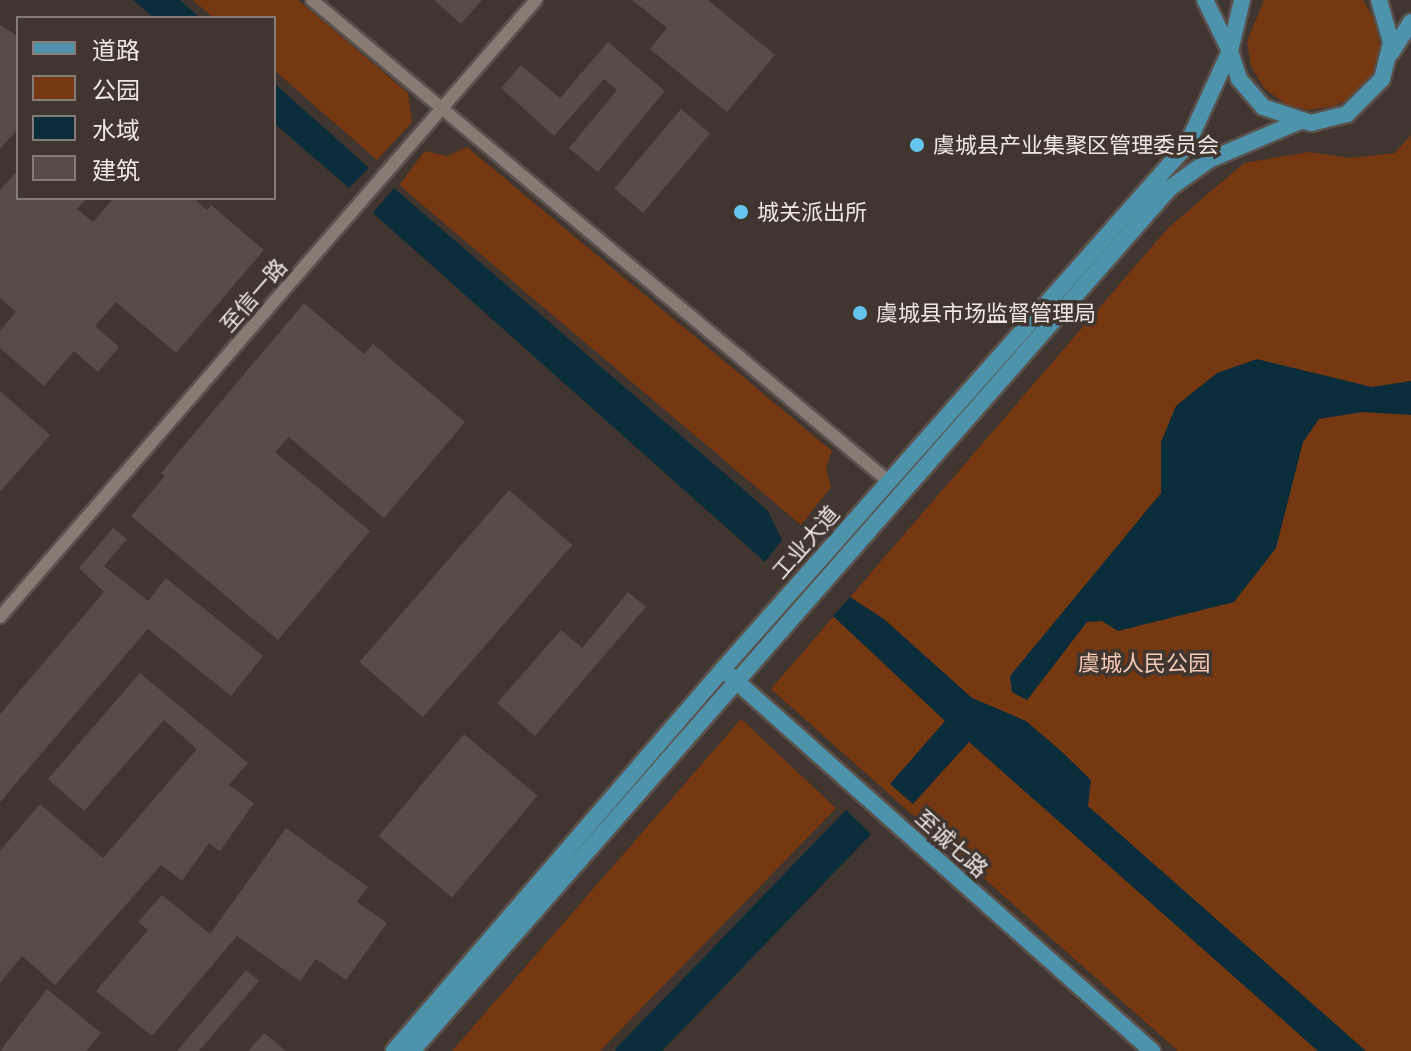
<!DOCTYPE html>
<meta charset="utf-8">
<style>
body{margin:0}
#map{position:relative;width:1411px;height:1051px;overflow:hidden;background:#40352f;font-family:Barlow,"Noto Sans SC",sans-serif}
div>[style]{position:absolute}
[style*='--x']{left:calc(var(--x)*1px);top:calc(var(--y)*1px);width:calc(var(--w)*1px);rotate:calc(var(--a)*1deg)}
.green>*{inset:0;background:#753811}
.water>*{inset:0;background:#0a2d3b;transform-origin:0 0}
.building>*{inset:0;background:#584c46;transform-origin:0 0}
.roads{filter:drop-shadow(2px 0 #5a514c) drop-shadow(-2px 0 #5a514c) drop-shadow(0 2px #5a514c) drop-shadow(0 -2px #5a514c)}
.minor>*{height:12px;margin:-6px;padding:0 6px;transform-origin:6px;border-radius:6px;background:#877b74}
.major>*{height:16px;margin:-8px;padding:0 8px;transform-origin:8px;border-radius:8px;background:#4d93ac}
.dots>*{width:22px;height:22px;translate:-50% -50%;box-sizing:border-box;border:4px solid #40352f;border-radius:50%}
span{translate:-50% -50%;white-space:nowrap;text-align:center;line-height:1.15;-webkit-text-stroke:7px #40352f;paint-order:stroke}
.poi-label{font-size:22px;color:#efe7e4}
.left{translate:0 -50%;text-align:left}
.street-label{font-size:22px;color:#efe7e4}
.park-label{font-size:22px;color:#f6cab4}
.legend{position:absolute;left:16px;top:16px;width:260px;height:184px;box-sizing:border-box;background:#40352f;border:2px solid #867c77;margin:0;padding:10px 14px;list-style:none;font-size:24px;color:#efe7e4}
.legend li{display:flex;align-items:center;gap:16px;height:40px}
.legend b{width:40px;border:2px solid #867c77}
</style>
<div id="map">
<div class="green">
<i style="clip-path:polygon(193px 0,298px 0,408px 93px,412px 122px,377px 160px,274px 70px,274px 18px,214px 18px)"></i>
<i style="clip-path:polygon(1264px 0,1363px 0,1376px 22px,1380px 48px,1373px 73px,1357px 94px,1335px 106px,1309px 110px,1285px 104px,1264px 88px,1251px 66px,1247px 41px)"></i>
<i style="clip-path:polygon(1411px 135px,1411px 1051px,1178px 1051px,771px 689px,1168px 228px,1244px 163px,1309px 152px,1351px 158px,1395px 153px)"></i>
<i style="clip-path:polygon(467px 147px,832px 451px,826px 468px,831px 487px,801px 525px,399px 185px,425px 151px,447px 156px)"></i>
<i style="clip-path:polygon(741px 719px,836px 808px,600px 1051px,452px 1051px)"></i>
</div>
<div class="water">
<i style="clip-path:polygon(133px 0,180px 0,200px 18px,154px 18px)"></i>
<i style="clip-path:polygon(274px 83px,369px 168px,349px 188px,274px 123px)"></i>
<i style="clip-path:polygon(394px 188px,768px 511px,782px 540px,765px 562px,373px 213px)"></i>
<i style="clip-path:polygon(1257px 359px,1372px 387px,1411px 381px,1411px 415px,1362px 412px,1319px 419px,1303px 442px,1276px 548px,1234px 602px,1118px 631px,1102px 621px,1087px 622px,1027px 700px,1012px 692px,1010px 676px,1161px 493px,1161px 442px,1176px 406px,1217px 373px)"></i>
<i style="clip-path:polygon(850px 597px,884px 619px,972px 698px,1026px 721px,1061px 751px,1091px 780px,1088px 806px,1366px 1051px,1318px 1051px,969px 742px,913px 804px,890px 784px,945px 721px,833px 616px)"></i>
<i style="left:846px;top:810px;width:35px;height:333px;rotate:44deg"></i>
</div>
<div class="building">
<i style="clip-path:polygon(434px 0,482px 0,461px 24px)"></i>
<i style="clip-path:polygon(632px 0,708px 0,775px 55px,727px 112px,650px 49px,667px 28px)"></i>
<i style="clip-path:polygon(0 25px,18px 36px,18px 129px,0 149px)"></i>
<i style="clip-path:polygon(608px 42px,665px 91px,598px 172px,569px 148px,617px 90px,604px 79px,554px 136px,501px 88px,521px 65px,560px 98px)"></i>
<i style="left:681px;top:109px;width:38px;height:104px;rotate:40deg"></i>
<i style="clip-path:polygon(18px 170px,18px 198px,87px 198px,77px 209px,93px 222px,114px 198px,193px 198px,207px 210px,211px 205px,264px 250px,176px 353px,116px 302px,95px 326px,119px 347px,98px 372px,74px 351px,44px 386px,0 348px,0 331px,16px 312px,0 298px,0 190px)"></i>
<i style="clip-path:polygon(304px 303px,364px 354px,373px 344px,465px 422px,384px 518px,289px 437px,275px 452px,370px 531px,278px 640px,131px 516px,165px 476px,161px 473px)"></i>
<i style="clip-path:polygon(0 391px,50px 435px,0 492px)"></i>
<i style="left:509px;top:490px;width:84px;height:228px;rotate:41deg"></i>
<i style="clip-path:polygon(113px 528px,127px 539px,104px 566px,148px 601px,166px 578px,263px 656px,231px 696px,148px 629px,0 802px,0 714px,104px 592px,79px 568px)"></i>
<i style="clip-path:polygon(628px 592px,646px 607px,535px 736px,497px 703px,561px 630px,582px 648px)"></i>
<i style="clip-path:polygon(140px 673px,248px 763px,229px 785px,254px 803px,220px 851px,209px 843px,182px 881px,161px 865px,55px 985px,22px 956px,0 983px,0 851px,40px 804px,103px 858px,197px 749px,164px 720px,84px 811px,48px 779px)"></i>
<i style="left:464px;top:734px;width:96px;height:133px;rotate:40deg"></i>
<i style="clip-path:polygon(286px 828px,368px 887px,357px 902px,387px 923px,346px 980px,316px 959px,300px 981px,237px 936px,152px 1036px,96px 991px,148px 930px,138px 922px,162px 895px,210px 934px)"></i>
<i style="clip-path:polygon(246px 970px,259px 981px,199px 1051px,177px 1051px)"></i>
<i style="clip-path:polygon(47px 989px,101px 1033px,86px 1051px,0 1051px)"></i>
<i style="clip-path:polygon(264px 1033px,286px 1051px,248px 1051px)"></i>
</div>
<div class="roads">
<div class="minor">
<i style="--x:312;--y:0;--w:750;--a:39.86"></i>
<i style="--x:0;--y:617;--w:817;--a:-49.02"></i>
</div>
<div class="major">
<i style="--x:1242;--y:0;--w:52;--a:103.2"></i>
<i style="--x:1230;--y:51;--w:29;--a:72"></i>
<i style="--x:1239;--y:79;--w:37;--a:49"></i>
<i style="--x:1263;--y:107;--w:51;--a:18.4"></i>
<i style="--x:1311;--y:123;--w:37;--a:-14"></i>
<i style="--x:1347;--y:114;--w:49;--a:-45"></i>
<i style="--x:1382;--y:79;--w:38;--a:-76"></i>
<i style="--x:1391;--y:42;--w:44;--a:-105.9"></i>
<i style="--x:1391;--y:53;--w:37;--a:-57"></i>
<i style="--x:727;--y:673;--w:569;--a:41.65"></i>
<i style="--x:394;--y:1051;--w:504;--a:-49.26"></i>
<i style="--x:723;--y:669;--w:700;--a:-48.48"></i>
<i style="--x:1187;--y:145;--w:103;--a:-65.4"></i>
<i style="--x:1230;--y:51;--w:57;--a:-116.1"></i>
<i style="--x:412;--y:1051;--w:1149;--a:-48.71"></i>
<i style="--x:1170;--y:188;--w:48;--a:-35.7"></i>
<i style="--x:1209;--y:160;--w:97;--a:-23.1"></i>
</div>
</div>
<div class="dots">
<i style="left:917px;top:145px;background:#65c5ee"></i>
<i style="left:741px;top:212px;background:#65c5ee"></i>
<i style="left:860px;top:313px;background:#65c5ee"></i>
</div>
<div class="poi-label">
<span class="left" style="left:933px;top:145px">虞城县产业集聚区管理委员会</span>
<span class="left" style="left:757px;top:212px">城关派出所</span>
<span class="left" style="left:876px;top:313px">虞城县市场监督管理局</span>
</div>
<div class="street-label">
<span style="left:253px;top:295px;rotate:-49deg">至信一路</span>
<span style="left:805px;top:542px;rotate:-49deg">工业大道</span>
<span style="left:952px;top:843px;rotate:42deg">至诚七路</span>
</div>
<div class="park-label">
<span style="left:1144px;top:663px">虞城人民公园</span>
</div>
<ul class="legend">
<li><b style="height:10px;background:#4d93ac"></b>道路</li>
<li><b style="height:22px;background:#753811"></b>公园</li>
<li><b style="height:22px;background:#0a2d3b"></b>水域</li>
<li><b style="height:22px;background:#584c46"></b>建筑</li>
</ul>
</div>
